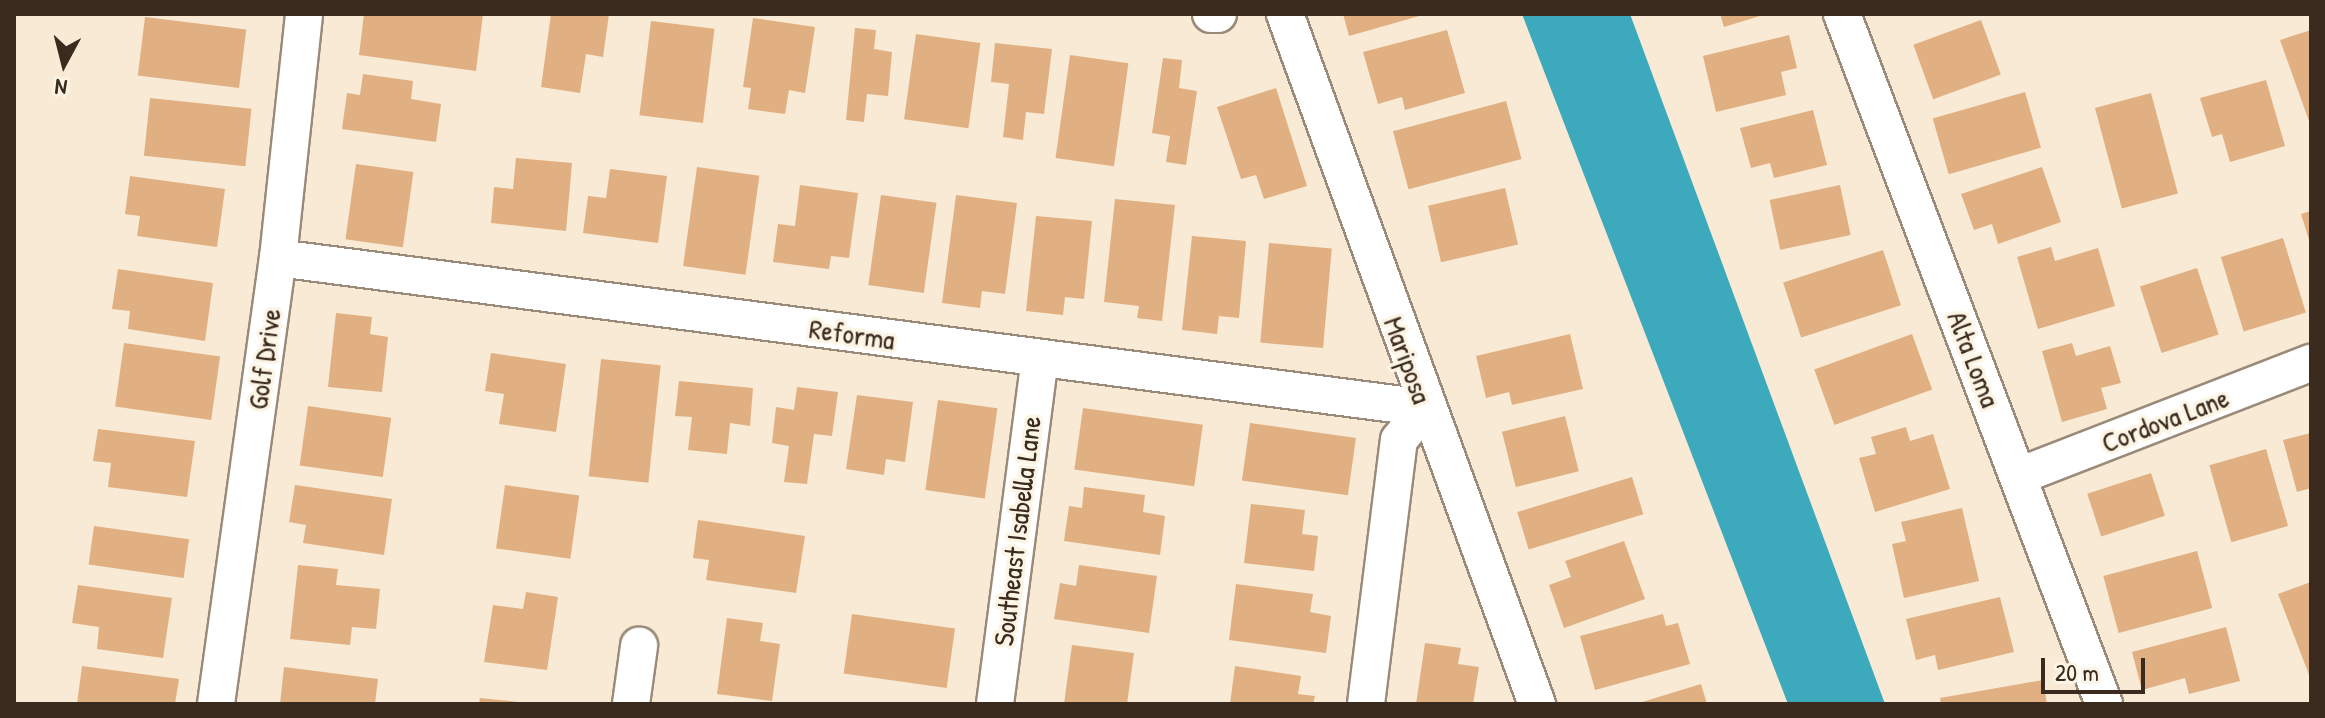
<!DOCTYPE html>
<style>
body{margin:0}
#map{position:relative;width:2325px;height:718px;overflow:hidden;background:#f8ead4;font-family:"Patrick Hand",sans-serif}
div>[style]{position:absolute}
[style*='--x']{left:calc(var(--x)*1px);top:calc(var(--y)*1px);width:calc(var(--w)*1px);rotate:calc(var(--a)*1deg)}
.water>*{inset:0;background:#3da9bc}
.building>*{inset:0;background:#e1b082;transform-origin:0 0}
.roads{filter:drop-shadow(2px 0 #9a8a79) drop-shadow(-2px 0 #9a8a79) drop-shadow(0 2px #9a8a79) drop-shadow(0 -2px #9a8a79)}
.minor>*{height:36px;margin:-18px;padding:0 18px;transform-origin:18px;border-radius:18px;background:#fff}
span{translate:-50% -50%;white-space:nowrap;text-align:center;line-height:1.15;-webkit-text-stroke:7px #fcf5e5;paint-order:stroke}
.street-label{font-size:28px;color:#3b2a1e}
.frame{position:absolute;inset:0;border:16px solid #3b2a1e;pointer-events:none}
.north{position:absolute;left:24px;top:24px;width:80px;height:80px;-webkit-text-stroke:6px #fcf5e5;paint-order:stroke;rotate:187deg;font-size:22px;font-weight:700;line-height:32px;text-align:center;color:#3b2a1e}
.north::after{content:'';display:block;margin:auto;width:28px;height:36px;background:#3b2a1e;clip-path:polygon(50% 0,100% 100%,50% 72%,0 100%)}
.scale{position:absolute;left:2041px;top:658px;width:104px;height:36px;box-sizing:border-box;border:4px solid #3b2a1e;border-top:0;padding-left:10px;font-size:24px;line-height:28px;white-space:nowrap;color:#3b2a1e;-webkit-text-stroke:6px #fcf5e5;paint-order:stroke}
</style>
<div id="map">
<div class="water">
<i style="clip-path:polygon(1522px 14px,1630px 14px,1885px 704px,1788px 704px)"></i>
</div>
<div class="building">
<i style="clip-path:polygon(364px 14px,483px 14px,476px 71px,359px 55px)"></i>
<i style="clip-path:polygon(551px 14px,609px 14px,603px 57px,586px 54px,580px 93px,541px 87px)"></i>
<i style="clip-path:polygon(1343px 14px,1422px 14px,1423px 15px,1349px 36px)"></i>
<i style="clip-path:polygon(1720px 14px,1763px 14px,1763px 15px,1724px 27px)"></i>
<i style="left:145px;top:17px;width:102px;height:59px;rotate:7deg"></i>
<i style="clip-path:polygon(753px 18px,815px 27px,805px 93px,789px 90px,785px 114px,748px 109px,751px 88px,743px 87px)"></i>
<i style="left:1981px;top:20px;width:58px;height:72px;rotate:70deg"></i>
<i style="left:651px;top:21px;width:64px;height:95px;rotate:7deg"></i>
<i style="clip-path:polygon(855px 28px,876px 30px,874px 49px,892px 52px,888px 96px,867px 94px,864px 122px,846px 120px)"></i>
<i style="clip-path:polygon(1447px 30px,1465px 93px,1405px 110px,1402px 97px,1378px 104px,1363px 52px)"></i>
<i style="clip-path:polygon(2311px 30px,2311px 127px,2280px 40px)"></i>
<i style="left:916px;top:34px;width:65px;height:86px;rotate:8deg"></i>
<i style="clip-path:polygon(1789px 35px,1797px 68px,1781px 72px,1786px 95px,1716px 112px,1703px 56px)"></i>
<i style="clip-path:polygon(995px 43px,1052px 49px,1044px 114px,1026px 112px,1023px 140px,1003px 137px,1009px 84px,991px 82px)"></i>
<i style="left:1070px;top:55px;width:59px;height:104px;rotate:8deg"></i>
<i style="clip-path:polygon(1163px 58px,1182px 60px,1179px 88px,1197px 91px,1186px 165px,1166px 162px,1170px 136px,1152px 133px)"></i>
<i style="clip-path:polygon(363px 74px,413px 81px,411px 99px,441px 104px,436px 142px,342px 129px,347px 93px,360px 95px)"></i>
<i style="clip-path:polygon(2266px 80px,2285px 146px,2230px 162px,2222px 134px,2212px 137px,2200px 98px)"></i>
<i style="clip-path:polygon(1276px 88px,1307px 186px,1264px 199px,1256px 175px,1241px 179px,1217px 107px)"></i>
<i style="left:2025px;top:92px;width:58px;height:96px;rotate:74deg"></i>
<i style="left:2151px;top:93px;width:104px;height:58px;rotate:75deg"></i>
<i style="left:150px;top:98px;width:102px;height:58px;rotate:6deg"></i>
<i style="left:1506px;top:101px;width:60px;height:117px;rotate:75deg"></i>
<i style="clip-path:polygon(1813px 110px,1827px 165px,1774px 178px,1770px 163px,1751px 168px,1740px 128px)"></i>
<i style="clip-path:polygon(516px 158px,572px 163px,566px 231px,491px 223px,494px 187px,513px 189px)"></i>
<i style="left:356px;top:164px;width:58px;height:76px;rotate:8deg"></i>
<i style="left:697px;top:167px;width:63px;height:100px;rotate:8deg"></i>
<i style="clip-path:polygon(2042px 167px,2061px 222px,1998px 244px,1992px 224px,1974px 230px,1961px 194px)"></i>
<i style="clip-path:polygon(610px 169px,667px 176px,658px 243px,583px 233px,588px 196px,606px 198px)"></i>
<i style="clip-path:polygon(130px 176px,225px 189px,217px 247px,137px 236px,140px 216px,125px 214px)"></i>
<i style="clip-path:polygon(800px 185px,858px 193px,849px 258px,831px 256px,829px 269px,773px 262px,778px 224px,795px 226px)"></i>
<i style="left:1840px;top:185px;width:51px;height:72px;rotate:78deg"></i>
<i style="left:1505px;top:188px;width:58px;height:79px;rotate:77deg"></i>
<i style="left:881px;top:195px;width:56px;height:91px;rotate:8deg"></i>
<i style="clip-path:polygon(956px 195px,1017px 203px,1005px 294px,982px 291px,980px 308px,942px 303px)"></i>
<i style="clip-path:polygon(1115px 199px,1175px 205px,1162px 321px,1137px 318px,1139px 306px,1104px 302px)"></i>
<i style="clip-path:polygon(2311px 211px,2311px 243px,2310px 243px,2301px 214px)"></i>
<i style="clip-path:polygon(1036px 216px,1092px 221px,1084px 299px,1065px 297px,1063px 315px,1026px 311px)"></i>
<i style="clip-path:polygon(1192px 236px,1246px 241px,1239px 318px,1219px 316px,1217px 334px,1182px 330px)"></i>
<i style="left:2283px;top:238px;width:78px;height:65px;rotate:73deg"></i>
<i style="left:1269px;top:243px;width:63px;height:100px;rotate:5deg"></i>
<i style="clip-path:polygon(2051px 247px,2055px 261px,2098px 248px,2115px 306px,2038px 329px,2017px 257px)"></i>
<i style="left:1883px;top:250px;width:58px;height:105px;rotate:72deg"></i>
<i style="left:2197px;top:268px;width:70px;height:60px;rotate:72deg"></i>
<i style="clip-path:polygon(118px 269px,213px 283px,205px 341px,128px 329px,130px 311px,112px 309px)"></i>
<i style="clip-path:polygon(336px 313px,372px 317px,370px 334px,388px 337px,382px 392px,328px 387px)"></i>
<i style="clip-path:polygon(1570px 334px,1583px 389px,1512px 405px,1509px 392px,1486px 398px,1476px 356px)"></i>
<i style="left:1912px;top:334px;width:59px;height:104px;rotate:70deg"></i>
<i style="left:124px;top:343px;width:97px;height:64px;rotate:8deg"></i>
<i style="clip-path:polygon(2072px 343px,2076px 356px,2110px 346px,2121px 383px,2101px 388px,2107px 409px,2062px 422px,2042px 351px)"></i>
<i style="clip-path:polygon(491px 353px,566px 364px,556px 432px,499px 424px,504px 394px,485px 391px)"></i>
<i style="left:601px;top:359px;width:60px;height:118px;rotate:6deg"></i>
<i style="clip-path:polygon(679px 381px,753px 388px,750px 426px,730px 423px,727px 454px,688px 450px,692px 417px,675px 416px)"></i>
<i style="clip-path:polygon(797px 387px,838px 392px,832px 436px,814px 434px,807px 484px,784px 482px,789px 446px,772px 443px,776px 407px,794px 410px)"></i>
<i style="clip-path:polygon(857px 395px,913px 402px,905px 462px,886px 459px,884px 475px,846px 469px)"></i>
<i style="left:938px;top:400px;width:60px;height:91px;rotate:8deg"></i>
<i style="left:308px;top:406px;width:84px;height:60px;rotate:8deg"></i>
<i style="left:1083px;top:408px;width:121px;height:62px;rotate:8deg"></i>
<i style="left:1565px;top:416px;width:57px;height:65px;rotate:76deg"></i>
<i style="left:1250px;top:423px;width:107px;height:58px;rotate:8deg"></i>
<i style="clip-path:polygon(1906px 427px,1910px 441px,1933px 434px,1950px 489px,1875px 512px,1859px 458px,1876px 454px,1871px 437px)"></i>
<i style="clip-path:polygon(98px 429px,195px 441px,187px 497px,108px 487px,111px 463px,93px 461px)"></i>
<i style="clip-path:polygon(2311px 433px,2311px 488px,2297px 492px,2283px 440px)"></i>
<i style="left:2266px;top:449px;width:80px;height:59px;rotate:74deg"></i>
<i style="left:2151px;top:473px;width:45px;height:67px;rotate:72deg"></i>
<i style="left:1632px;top:477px;width:39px;height:120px;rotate:73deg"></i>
<i style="clip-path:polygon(295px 485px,392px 499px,384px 555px,303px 543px,306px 525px,289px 522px)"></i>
<i style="left:505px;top:485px;width:75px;height:64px;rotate:8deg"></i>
<i style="clip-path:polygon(1084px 487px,1145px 495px,1143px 512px,1165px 516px,1160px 555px,1064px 541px,1069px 506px,1082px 508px)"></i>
<i style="clip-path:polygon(1251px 504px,1305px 510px,1302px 534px,1318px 536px,1314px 571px,1244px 563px)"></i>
<i style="clip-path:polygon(1962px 508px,1979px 581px,1904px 598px,1892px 544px,1906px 541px,1901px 522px)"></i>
<i style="clip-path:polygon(698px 520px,805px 536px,796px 593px,706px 580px,709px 560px,693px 558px)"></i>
<i style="left:94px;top:526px;width:96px;height:39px;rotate:8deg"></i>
<i style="clip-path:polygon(1624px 541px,1645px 599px,1564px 628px,1549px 585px,1571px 577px,1565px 561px)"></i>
<i style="left:2197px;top:551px;width:59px;height:97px;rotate:75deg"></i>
<i style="clip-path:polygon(298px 565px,338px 569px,336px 585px,380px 589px,376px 629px,352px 627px,350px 645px,290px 639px)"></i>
<i style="clip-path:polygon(1079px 565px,1157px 576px,1149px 633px,1054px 619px,1060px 583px,1076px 586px)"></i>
<i style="clip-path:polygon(2311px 582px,2311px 680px,2278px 594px)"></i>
<i style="clip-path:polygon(1236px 584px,1313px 594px,1310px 612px,1331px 616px,1326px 653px,1229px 640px)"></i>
<i style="clip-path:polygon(78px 585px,172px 598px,163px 658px,97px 649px,99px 627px,72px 623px)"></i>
<i style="clip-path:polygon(526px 592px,558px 597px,547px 670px,484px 662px,493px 605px,523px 609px)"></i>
<i style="clip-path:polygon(2000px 597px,2014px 652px,1938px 670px,1935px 655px,1916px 660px,1906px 619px)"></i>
<i style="left:852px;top:614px;width:104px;height:60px;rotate:8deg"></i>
<i style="clip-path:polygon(1663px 614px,1666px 626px,1678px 623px,1690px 664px,1595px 690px,1580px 636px)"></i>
<i style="clip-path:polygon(727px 618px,763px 623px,760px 641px,780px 644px,772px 701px,717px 694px)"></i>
<i style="clip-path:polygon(2226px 627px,2240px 681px,2189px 694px,2185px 678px,2142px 690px,2132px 652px)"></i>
<i style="clip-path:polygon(1425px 643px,1461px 648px,1458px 664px,1479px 667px,1473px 704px,1416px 704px)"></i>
<i style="clip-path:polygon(1072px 645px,1134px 653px,1127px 704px,1064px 704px)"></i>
<i style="clip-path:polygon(82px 666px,179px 679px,175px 704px,77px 704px)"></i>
<i style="clip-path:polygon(1235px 666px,1301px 676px,1298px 694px,1315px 696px,1313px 704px,1230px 704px)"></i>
<i style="clip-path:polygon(284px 667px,378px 679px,375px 704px,280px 704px)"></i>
<i style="clip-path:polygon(2043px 680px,2047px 704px,1941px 704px,1940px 698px)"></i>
<i style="clip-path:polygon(1701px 684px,1707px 704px,1639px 704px,1639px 703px)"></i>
<i style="clip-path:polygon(480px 698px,519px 702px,519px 704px,479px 704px)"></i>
</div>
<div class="roads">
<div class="minor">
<i style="--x:1211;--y:14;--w:7;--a:0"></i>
<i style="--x:1285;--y:14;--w:735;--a:69.94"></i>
<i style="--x:1842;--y:14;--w:738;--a:69.21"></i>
<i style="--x:278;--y:258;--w:1157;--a:7.45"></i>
<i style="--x:2019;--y:476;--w:313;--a:-21.2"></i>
<i style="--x:216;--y:704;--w:450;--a:-82.1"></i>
<i style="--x:278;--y:258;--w:245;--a:-83.9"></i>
<i style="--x:631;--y:704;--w:59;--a:-82.1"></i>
<i style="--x:995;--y:704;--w:349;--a:-82.6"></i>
<i style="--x:1366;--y:704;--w:266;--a:-82.9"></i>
<i style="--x:1399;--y:440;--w:41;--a:-50.9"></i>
</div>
</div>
<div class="street-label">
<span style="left:852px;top:334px;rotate:8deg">Reforma</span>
<span style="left:264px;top:359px;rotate:-82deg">Golf Drive</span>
<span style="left:1974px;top:359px;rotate:69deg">Alta Loma</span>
<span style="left:1408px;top:360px;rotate:70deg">Mariposa</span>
<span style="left:2165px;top:420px;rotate:-21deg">Cordova Lane</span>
<span style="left:1017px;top:531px;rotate:-83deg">Southeast Isabella Lane</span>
</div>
<div class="frame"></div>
<div class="north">N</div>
<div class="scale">20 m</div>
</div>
